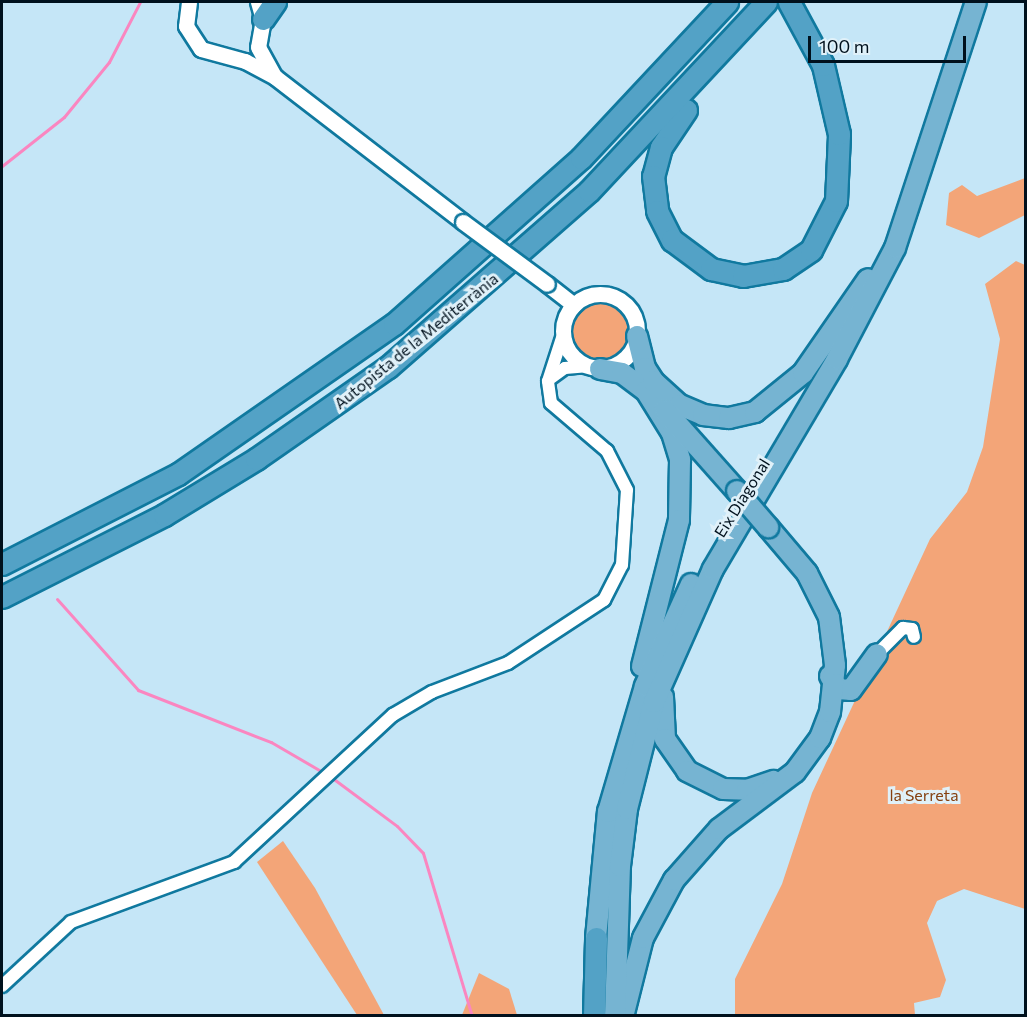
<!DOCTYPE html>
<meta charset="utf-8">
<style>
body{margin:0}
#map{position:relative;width:1027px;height:1017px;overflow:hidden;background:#c5e6f7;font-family:Commissioner,sans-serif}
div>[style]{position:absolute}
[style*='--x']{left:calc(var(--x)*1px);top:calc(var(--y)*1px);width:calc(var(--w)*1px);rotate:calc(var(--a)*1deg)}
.green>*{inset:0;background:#f3a578}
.round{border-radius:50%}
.stream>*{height:3px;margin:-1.5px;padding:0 1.5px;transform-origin:1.5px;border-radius:1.5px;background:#fa86c0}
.roads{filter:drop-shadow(2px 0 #10799f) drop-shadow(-2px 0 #10799f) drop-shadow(0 2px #10799f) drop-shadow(0 -2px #10799f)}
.minor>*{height:12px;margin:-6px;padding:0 6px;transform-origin:6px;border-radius:6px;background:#fff}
.tertiary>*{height:15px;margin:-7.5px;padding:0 7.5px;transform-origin:7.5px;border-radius:7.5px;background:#fff}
.tertiary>.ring{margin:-7.5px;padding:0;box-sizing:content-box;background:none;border:15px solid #fff;border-radius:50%}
.trunk>*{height:20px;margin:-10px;padding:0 10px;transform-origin:10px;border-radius:10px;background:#76b4d2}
.motorway>*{height:21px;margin:-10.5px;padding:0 10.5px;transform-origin:10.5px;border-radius:10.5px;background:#53a2c6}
.bridges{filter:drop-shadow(2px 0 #10799f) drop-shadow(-2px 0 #10799f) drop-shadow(0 2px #10799f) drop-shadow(0 -2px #10799f)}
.tertiary-bridge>*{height:15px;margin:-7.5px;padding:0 7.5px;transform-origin:7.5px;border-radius:7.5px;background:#fff}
.trunk-bridge>*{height:20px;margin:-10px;padding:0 10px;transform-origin:10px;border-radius:10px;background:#76b4d2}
span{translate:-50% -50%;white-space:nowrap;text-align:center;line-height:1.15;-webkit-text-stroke:6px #e0f1f9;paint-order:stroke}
.street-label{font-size:16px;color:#00111d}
.park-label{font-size:16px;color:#854010}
.frame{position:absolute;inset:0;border:3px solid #00111d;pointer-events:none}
.scale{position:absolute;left:808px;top:36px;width:158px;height:27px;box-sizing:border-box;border:3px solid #00111d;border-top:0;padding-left:8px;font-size:18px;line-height:21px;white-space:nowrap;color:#00111d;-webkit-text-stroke:4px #e0f1f9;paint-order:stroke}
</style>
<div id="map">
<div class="green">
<i style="clip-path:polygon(1025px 178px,1025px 215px,979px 238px,946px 225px,949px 193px,962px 185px,977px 196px)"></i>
<i style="clip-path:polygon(1016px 261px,1025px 265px,1025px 909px,964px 889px,937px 901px,927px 923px,946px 980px,940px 997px,914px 1003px,915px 1015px,735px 1015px,735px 979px,782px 884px,812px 793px,930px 539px,967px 492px,983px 447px,1000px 339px,985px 284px)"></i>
<i class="round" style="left:571px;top:303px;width:58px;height:58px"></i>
<i style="clip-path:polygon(283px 841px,315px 888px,384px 1015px,357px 1015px,257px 862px)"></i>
<i style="clip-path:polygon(479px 973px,509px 989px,517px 1015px,462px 1015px)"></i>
</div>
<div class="stream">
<i style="--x:2;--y:166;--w:79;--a:-38.3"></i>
<i style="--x:64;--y:117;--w:71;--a:-50.7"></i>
<i style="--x:109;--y:62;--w:68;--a:-62.7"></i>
<i style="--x:57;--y:599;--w:122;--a:48.3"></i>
<i style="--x:138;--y:690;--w:143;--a:21.4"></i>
<i style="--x:271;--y:742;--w:64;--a:30.2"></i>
<i style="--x:331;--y:777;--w:82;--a:36.6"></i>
<i style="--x:397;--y:826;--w:37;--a:46"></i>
<i style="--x:423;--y:853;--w:170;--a:73.3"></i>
</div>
<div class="roads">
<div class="minor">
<i style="--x:551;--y:378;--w:17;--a:-36"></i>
<i style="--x:565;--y:368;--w:21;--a:-5"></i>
<i style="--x:877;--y:654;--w:37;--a:-45"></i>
<i style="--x:903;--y:628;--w:9;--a:6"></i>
<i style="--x:912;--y:629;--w:8;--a:76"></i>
<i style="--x:2;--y:986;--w:94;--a:-42.8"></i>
<i style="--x:71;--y:922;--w:174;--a:-20.2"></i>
<i style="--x:234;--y:862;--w:217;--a:-42.8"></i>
<i style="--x:393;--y:715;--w:45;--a:-30.5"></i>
<i style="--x:432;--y:692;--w:81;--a:-20.9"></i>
<i style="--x:508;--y:663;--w:115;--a:-33.3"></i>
<i style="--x:604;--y:600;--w:39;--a:-63"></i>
<i style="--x:622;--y:565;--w:75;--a:-86.2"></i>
<i style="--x:627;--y:490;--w:44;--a:-117.1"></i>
<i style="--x:607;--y:451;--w:74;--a:-139.4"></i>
<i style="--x:551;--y:403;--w:22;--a:-98"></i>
<i style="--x:548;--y:381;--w:45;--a:-72"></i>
</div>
<div class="tertiary">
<i style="--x:189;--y:2;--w:24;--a:97"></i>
<i style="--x:186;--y:26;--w:27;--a:57"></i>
<i style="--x:201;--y:49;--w:46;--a:15.3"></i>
<i style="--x:245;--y:61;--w:34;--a:28"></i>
<i style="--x:275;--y:77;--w:237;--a:37.6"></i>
<i style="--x:258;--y:2;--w:18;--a:74"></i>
<i style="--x:263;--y:19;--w:28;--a:100"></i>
<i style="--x:258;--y:47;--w:31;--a:61"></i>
<i style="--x:547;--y:284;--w:34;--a:38"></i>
<i class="ring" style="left:563px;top:294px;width:59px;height:59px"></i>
</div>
<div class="trunk">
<i style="--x:637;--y:336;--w:33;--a:76"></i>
<i style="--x:645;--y:368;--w:27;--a:57"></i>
<i style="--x:600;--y:369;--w:22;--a:10"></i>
<i style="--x:622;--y:373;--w:30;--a:37"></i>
<i style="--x:646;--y:391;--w:49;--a:58.2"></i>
<i style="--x:672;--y:433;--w:28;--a:73"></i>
<i style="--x:680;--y:460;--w:60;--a:91"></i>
<i style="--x:679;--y:520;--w:151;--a:104.2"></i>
<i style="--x:653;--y:381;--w:36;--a:42"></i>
<i style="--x:680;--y:405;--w:25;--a:23"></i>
<i style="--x:703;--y:415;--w:26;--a:7"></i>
<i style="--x:729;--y:418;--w:27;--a:-13"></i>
<i style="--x:755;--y:412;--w:62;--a:-39.1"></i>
<i style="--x:803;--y:373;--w:114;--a:-55.3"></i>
<i style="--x:665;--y:410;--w:108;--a:48.4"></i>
<i style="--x:830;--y:676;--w:15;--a:58"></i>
<i style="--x:838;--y:689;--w:13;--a:4"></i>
<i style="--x:851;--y:690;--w:44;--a:-54.2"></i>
<i style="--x:663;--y:697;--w:42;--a:87.3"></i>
<i style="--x:665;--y:739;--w:39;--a:55"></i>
<i style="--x:687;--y:771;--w:40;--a:26.6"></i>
<i style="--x:723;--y:789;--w:24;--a:2"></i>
<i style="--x:747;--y:790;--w:28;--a:-19"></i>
<i style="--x:596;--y:938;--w:127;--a:-84.6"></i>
<i style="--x:608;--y:812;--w:131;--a:-73.6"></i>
<i style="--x:645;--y:686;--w:112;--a:-65.7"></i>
<i style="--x:624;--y:1013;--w:77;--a:-75.8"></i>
<i style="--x:643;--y:938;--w:66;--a:-61.9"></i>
<i style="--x:674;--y:880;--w:68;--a:-48.6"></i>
<i style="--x:719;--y:829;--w:95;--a:-36.9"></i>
<i style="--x:795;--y:772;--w:42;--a:-53.7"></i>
<i style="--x:820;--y:738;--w:28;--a:-69"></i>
<i style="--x:830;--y:712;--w:47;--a:-83.9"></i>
<i style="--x:835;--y:665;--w:48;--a:-97.1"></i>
<i style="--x:829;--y:617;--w:49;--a:-116.6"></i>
<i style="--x:807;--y:573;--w:60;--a:-130.3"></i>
<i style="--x:615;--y:1016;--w:150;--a:-88.1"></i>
<i style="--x:620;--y:866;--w:57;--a:-83"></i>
<i style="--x:627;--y:809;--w:110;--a:-75.8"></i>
<i style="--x:654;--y:702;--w:145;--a:-66.1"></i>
<i style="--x:713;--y:569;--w:244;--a:-59.4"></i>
<i style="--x:837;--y:359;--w:125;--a:-62.4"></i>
<i style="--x:895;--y:248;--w:259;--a:-71.8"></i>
</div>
<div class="motorway">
<i style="--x:263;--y:19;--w:21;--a:-55"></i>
<i style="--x:686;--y:110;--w:45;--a:124"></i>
<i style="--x:661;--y:147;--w:30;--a:105"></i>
<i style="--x:653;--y:176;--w:35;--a:83"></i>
<i style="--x:657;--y:211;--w:33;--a:63"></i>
<i style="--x:672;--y:240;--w:49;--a:36.6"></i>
<i style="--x:711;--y:269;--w:33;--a:12"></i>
<i style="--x:743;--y:276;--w:41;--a:-9.9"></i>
<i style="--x:783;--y:269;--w:34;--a:-34"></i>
<i style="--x:811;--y:250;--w:55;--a:-63"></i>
<i style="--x:836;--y:201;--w:67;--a:-87.4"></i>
<i style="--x:839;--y:134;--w:71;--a:-103.1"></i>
<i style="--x:823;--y:65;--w:72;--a:-118.4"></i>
<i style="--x:2;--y:564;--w:198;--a:-27.1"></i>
<i style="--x:178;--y:474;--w:263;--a:-34.8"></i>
<i style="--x:394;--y:324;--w:250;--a:-41.6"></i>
<i style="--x:581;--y:158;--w:214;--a:-46.9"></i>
<i style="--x:2;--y:597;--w:182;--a:-26.8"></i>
<i style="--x:164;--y:515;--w:108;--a:-31.3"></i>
<i style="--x:256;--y:459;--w:161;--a:-34.9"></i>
<i style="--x:388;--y:367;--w:267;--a:-41.2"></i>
<i style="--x:589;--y:191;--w:259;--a:-46.9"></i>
<i style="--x:594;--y:1016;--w:78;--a:-88.5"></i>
</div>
</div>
<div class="bridges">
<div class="tertiary-bridge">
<i style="--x:463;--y:222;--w:104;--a:36.4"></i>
</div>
<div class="trunk-bridge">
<i style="--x:737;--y:491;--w:48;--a:49.3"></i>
</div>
</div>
<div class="street-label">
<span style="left:416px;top:341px;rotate:-39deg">Autopista de la Mediterrània</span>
<span style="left:742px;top:498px;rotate:-58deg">Eix Diagonal</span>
</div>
<div class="park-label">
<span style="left:924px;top:795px">la Serreta</span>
</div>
<div class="frame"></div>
<div class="scale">100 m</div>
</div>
